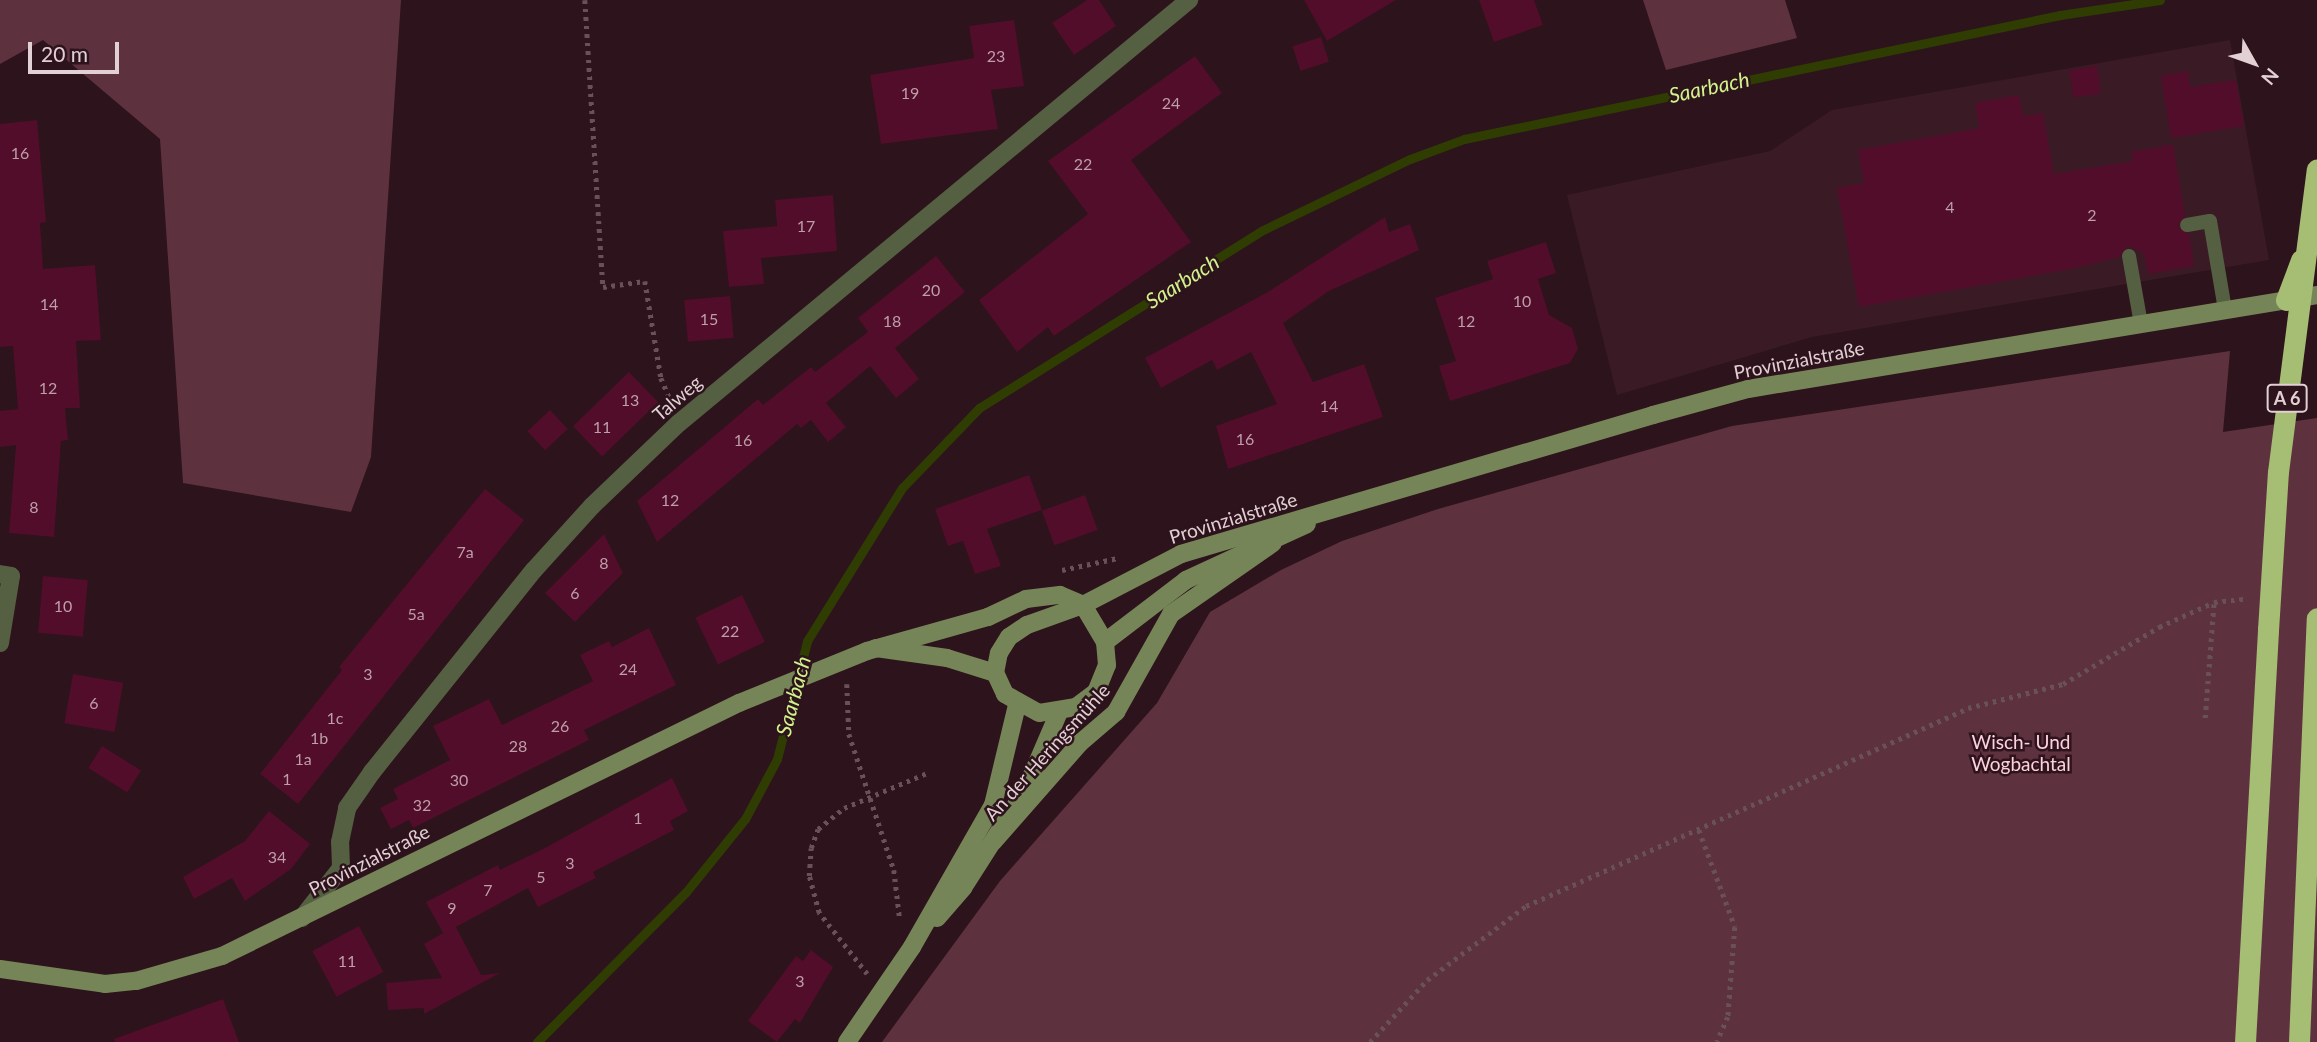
<!DOCTYPE html>
<meta charset="utf-8">
<style>
body{margin:0}
#map{position:relative;width:2317px;height:1042px;overflow:hidden;background:#2d131b;font-family:Lato,sans-serif}
div>[style]{position:absolute}
[style*='--x']{left:calc(var(--x)*1px);top:calc(var(--y)*1px);width:calc(var(--w)*1px);rotate:calc(var(--a)*1deg)}
.built>*{inset:0;background:#3a1a25}
.green>*{inset:0;background:#5e313f}
.stream>*{height:9px;margin:-4.5px;padding:0 4.5px;transform-origin:4.5px;border-radius:4.5px;background:#2f3d02}
.building>*{inset:0;background:#510d29;transform-origin:0 0}
.path>*{height:4.5px;margin-top:-2.25px;transform-origin:0;background:repeating-linear-gradient(90deg,#695158 0 3.5px,transparent 0 8.5px)}
.service>*{height:14px;margin:-7px;padding:0 7px;transform-origin:7px;border-radius:7px;background:#555f42}
.minor>*{height:18px;margin:-9px;padding:0 9px;transform-origin:9px;border-radius:9px;background:#555f42}
.secondary>*{height:18px;margin:-9px;padding:0 9px;transform-origin:9px;border-radius:9px;background:#768557}
.motorway>*{height:21px;margin:-10.5px;padding:0 10.5px;transform-origin:10.5px;border-radius:10.5px;background:#a6bd74}
.motorway-bridge>*{height:21px;margin:-10.5px;padding:0 10.5px;transform-origin:10.5px;border-radius:10.5px;background:#a6bd74}
span{translate:-50% -50%;white-space:nowrap;text-align:center;line-height:1.15;-webkit-text-stroke:5px #2d131b;paint-order:stroke}
.number-label{font-size:16px;color:#be9fa9}
.number-label span{-webkit-text-stroke-width:0}
.shield-label span{padding:2px 5px;background:#2d131b;border:2px solid;border-radius:5px;-webkit-text-stroke-width:0}
.shield-label{font-size:18px;color:#e3d0d4;font-weight:700}
.street-label{font-size:19px;color:#e3d0d4}
.park-label{font-size:19px;color:#fed1dd}
.water-label{font-size:21px;color:#d2f28e;font-style:italic}
.north{position:absolute;left:2219px;top:28px;width:70px;height:70px;-webkit-text-stroke:5px #2d131b;paint-order:stroke;rotate:130deg;font-size:19px;font-weight:700;line-height:28px;text-align:center;color:#e3d0d4}
.north::after{content:'';display:block;margin:auto;width:24px;height:32px;background:#e3d0d4;clip-path:polygon(50% 0,100% 100%,50% 72%,0 100%)}
.scale{position:absolute;left:28px;top:42px;width:91px;height:32px;box-sizing:border-box;border:4px solid #e3d0d4;border-top:0;padding-left:9px;font-size:21px;line-height:24px;white-space:nowrap;color:#e3d0d4;-webkit-text-stroke:5px #2d131b;paint-order:stroke}
</style>
<div id="map">
<div class="built">
<i style="clip-path:polygon(2230px 40px,2269px 260px,1812px 337px,1617px 395px,1567px 195px,1770px 151px,1832px 110px)"></i>
</div>
<div class="green">
<i style="clip-path:polygon(0 0,401px 0,371px 457px,351px 512px,183px 483px,160px 139px,43px 40px,0 64px)"></i>
<i style="clip-path:polygon(1643px 0,1785px 0,1797px 38px,1666px 70px)"></i>
<i style="clip-path:polygon(2230px 351px,2223px 432px,2317px 418px,2317px 1042px,882px 1042px,1000px 881px,1157px 703px,1210px 612px,1281px 570px,1342px 541px,1438px 509px,1732px 426px)"></i>
</div>
<div class="stream">
<i style="--x:537;--y:1042;--w:211;--a:-45.2"></i>
<i style="--x:686;--y:892;--w:94;--a:-51.1"></i>
<i style="--x:745;--y:819;--w:68;--a:-61.9"></i>
<i style="--x:777;--y:759;--w:122;--a:-75.7"></i>
<i style="--x:807;--y:641;--w:180;--a:-58.2"></i>
<i style="--x:902;--y:488;--w:111;--a:-46.1"></i>
<i style="--x:979;--y:408;--w:335;--a:-32.1"></i>
<i style="--x:1263;--y:230;--w:163;--a:-25.8"></i>
<i style="--x:1410;--y:159;--w:58;--a:-20.3"></i>
<i style="--x:1464;--y:139;--w:609;--a:-11.75"></i>
<i style="--x:2060;--y:15;--w:101;--a:-8.5"></i>
</div>
<div class="building">
<i style="clip-path:polygon(1087px 0,1099px 0,1116px 26px,1074px 55px,1052px 23px)"></i>
<i style="clip-path:polygon(1304px 0,1396px 0,1327px 41px)"></i>
<i style="clip-path:polygon(1479px 0,1534px 0,1543px 25px,1494px 42px)"></i>
<i style="clip-path:polygon(1014px 20px,1024px 86px,991px 90px,998px 129px,881px 144px,870px 75px,974px 58px,969px 26px)"></i>
<i style="left:1321px;top:37px;width:26px;height:30px;rotate:72deg"></i>
<i style="clip-path:polygon(1195px 56px,1222px 93px,1131px 160px,1191px 242px,1054px 336px,1048px 327px,1017px 352px,979px 300px,1088px 214px,1048px 161px)"></i>
<i style="left:2097px;top:66px;width:28px;height:28px;rotate:82deg"></i>
<i style="clip-path:polygon(2188px 71px,2190px 87px,2236px 80px,2244px 126px,2171px 138px,2161px 76px)"></i>
<i style="clip-path:polygon(2019px 95px,2023px 116px,2043px 113px,2054px 174px,2133px 161px,2131px 152px,2173px 144px,2185px 216px,2178px 227px,2189px 234px,2194px 266px,2148px 274px,2144px 253px,2128px 246px,2119px 257px,2071px 269px,1859px 307px,1837px 188px,1864px 183px,1858px 150px,1979px 128px,1975px 103px)"></i>
<i style="clip-path:polygon(37px 120px,46px 222px,40px 223px,43px 269px,95px 265px,101px 340px,76px 341px,80px 408px,65px 408px,68px 440px,61px 441px,54px 537px,9px 533px,16px 445px,0 447px,0 411px,18px 409px,13px 346px,0 347px,0 124px)"></i>
<i style="clip-path:polygon(833px 195px,837px 251px,761px 258px,764px 284px,729px 287px,723px 231px,777px 226px,775px 200px)"></i>
<i style="clip-path:polygon(1385px 217px,1389px 232px,1410px 224px,1419px 250px,1329px 291px,1283px 323px,1313px 382px,1364px 364px,1383px 417px,1228px 469px,1216px 426px,1277px 404px,1251px 352px,1217px 370px,1212px 360px,1161px 388px,1145px 358px,1266px 293px)"></i>
<i style="clip-path:polygon(1546px 242px,1556px 273px,1538px 279px,1549px 315px,1572px 328px,1578px 349px,1570px 363px,1450px 401px,1439px 366px,1456px 361px,1435px 298px,1493px 279px,1487px 261px)"></i>
<i style="clip-path:polygon(936px 256px,965px 292px,895px 348px,919px 379px,896px 398px,870px 366px,826px 403px,846px 427px,828px 442px,811px 420px,801px 428px,797px 424px,657px 542px,637px 501px,758px 399px,763px 405px,811px 367px,815px 372px,868px 332px,858px 318px)"></i>
<i style="left:730px;top:296px;width:42px;height:46px;rotate:85deg"></i>
<i style="left:629px;top:372px;width:42px;height:78px;rotate:46deg"></i>
<i style="left:550px;top:410px;width:26px;height:31px;rotate:47deg"></i>
<i style="clip-path:polygon(1029px 475px,1042px 510px,987px 529px,1001px 566px,975px 574px,963px 541px,948px 546px,935px 509px)"></i>
<i style="clip-path:polygon(485px 489px,524px 520px,298px 804px,260px 774px,342px 670px,339px 667px)"></i>
<i style="left:1085px;top:495px;width:37px;height:46px;rotate:70deg"></i>
<i style="clip-path:polygon(604px 534px,623px 573px,575px 622px,545px 593px)"></i>
<i style="left:43px;top:576px;width:45px;height:57px;rotate:5deg"></i>
<i style="left:742px;top:595px;width:52px;height:52px;rotate:64deg"></i>
<i style="clip-path:polygon(649px 628px,676px 685px,584px 730px,589px 740px,413px 828px,409px 820px,391px 829px,380px 808px,398px 799px,393px 789px,450px 760px,433px 726px,489px 699px,502px 725px,593px 681px,580px 655px,609px 641px,612px 647px)"></i>
<i style="left:73px;top:674px;width:51px;height:50px;rotate:10deg"></i>
<i style="left:102px;top:746px;width:46px;height:26px;rotate:32deg"></i>
<i style="clip-path:polygon(672px 778px,688px 811px,670px 821px,674px 830px,593px 872px,596px 878px,538px 907px,528px 888px,456px 927px,481px 975px,500px 973px,424px 1014px,424px 1008px,388px 1010px,386px 983px,442px 978px,424px 944px,443px 933px,426px 902px,498px 865px,500px 870px,545px 848px)"></i>
<i style="clip-path:polygon(269px 811px,310px 844px,291px 869px,245px 901px,232px 878px,194px 899px,183px 877px,245px 841px)"></i>
<i style="left:359px;top:926px;width:52px;height:53px;rotate:62deg"></i>
<i style="clip-path:polygon(811px 950px,833px 967px,800px 1023px,795px 1019px,777px 1042px,748px 1021px,796px 956px,803px 961px)"></i>
<i style="clip-path:polygon(223px 999px,239px 1042px,115px 1042px,114px 1039px)"></i>
</div>
<div class="path">
<i style="--x:585;--y:0;--w:288;--a:86.4"></i>
<i style="--x:603;--y:287;--w:42;--a:-8.1"></i>
<i style="--x:645;--y:281;--w:98;--a:80.6"></i>
<i style="--x:661;--y:378;--w:26;--a:67"></i>
<i style="--x:1062;--y:570;--w:57;--a:-12.1"></i>
<i style="--x:847;--y:684;--w:50;--a:87.7"></i>
<i style="--x:849;--y:734;--w:143;--a:71.7"></i>
<i style="--x:894;--y:870;--w:50;--a:83.2"></i>
<i style="--x:2205;--y:718;--w:116;--a:-85.6"></i>
<i style="--x:1699;--y:830;--w:103;--a:69.6"></i>
<i style="--x:1735;--y:927;--w:90;--a:94.4"></i>
<i style="--x:1728;--y:1017;--w:27;--a:114"></i>
<i style="--x:867;--y:974;--w:78;--a:-128.2"></i>
<i style="--x:819;--y:913;--w:38;--a:-105"></i>
<i style="--x:809;--y:876;--w:28;--a:-86"></i>
<i style="--x:811;--y:848;--w:20;--a:-70"></i>
<i style="--x:818;--y:829;--w:33;--a:-39"></i>
<i style="--x:844;--y:808;--w:90;--a:-22.9"></i>
<i style="--x:1370;--y:1042;--w:84;--a:-47.4"></i>
<i style="--x:1427;--y:980;--w:124;--a:-36.8"></i>
<i style="--x:1526;--y:906;--w:484;--a:-24.1"></i>
<i style="--x:1968;--y:708;--w:98;--a:-14.2"></i>
<i style="--x:2063;--y:684;--w:112;--a:-30.7"></i>
<i style="--x:2159;--y:627;--w:60;--a:-24.4"></i>
<i style="--x:2214;--y:602;--w:30;--a:-6"></i>
</div>
<div class="service">
<i style="--x:2187;--y:225;--w:23;--a:-10"></i>
<i style="--x:2210;--y:221;--w:90;--a:80.4"></i>
<i style="--x:2129;--y:256;--w:69;--a:80"></i>
</div>
<div class="minor">
<i style="--x:0;--y:574;--w:11;--a:10"></i>
<i style="--x:11;--y:576;--w:68;--a:99.3"></i>
<i style="--x:302;--y:918;--w:63;--a:-52"></i>
<i style="--x:341;--y:868;--w:26;--a:-92"></i>
<i style="--x:340;--y:842;--w:35;--a:-78"></i>
<i style="--x:347;--y:808;--w:44;--a:-55.2"></i>
<i style="--x:372;--y:772;--w:259;--a:-51.3"></i>
<i style="--x:534;--y:570;--w:86;--a:-47.8"></i>
<i style="--x:592;--y:506;--w:120;--a:-43.7"></i>
<i style="--x:679;--y:423;--w:663;--a:-39.67"></i>
</div>
<div class="secondary">
<i style="--x:1105;--y:642;--w:102;--a:-37.4"></i>
<i style="--x:1186;--y:580;--w:133;--a:-24.8"></i>
<i style="--x:876;--y:648;--w:72;--a:8"></i>
<i style="--x:947;--y:658;--w:50;--a:17.4"></i>
<i style="--x:993;--y:842;--w:132;--a:-48.7"></i>
<i style="--x:1080;--y:743;--w:48;--a:-40.7"></i>
<i style="--x:1116;--y:712;--w:112;--a:-60.7"></i>
<i style="--x:1171;--y:614;--w:124;--a:-34.8"></i>
<i style="--x:937;--y:918;--w:40;--a:-49"></i>
<i style="--x:963;--y:888;--w:117;--a:-57.5"></i>
<i style="--x:1026;--y:789;--w:84;--a:-66.8"></i>
<i style="--x:0;--y:969;--w:106;--a:8.1"></i>
<i style="--x:105;--y:984;--w:31;--a:-6"></i>
<i style="--x:136;--y:981;--w:90;--a:-16.2"></i>
<i style="--x:222;--y:956;--w:576;--a:-26.08"></i>
<i style="--x:739;--y:703;--w:138;--a:-22.1"></i>
<i style="--x:867;--y:651;--w:126;--a:-15.7"></i>
<i style="--x:988;--y:617;--w:42;--a:-25.3"></i>
<i style="--x:1026;--y:599;--w:34;--a:-7"></i>
<i style="--x:1060;--y:595;--w:25;--a:23"></i>
<i style="--x:1083;--y:605;--w:43;--a:59.3"></i>
<i style="--x:1105;--y:642;--w:23;--a:85"></i>
<i style="--x:1107;--y:665;--w:29;--a:112"></i>
<i style="--x:1096;--y:692;--w:25;--a:143"></i>
<i style="--x:1076;--y:707;--w:37;--a:171"></i>
<i style="--x:1039;--y:713;--w:39;--a:-151"></i>
<i style="--x:1005;--y:694;--w:23;--a:-115"></i>
<i style="--x:995;--y:673;--w:20;--a:-79"></i>
<i style="--x:999;--y:653;--w:19;--a:-58"></i>
<i style="--x:1009;--y:637;--w:22;--a:-34"></i>
<i style="--x:1027;--y:625;--w:59;--a:-19.7"></i>
<i style="--x:1083;--y:605;--w:110;--a:-27.5"></i>
<i style="--x:1181;--y:554;--w:492;--a:-16.4"></i>
<i style="--x:1653;--y:415;--w:98;--a:-15.3"></i>
<i style="--x:1748;--y:389;--w:577;--a:-9.38"></i>
<i style="--x:847;--y:1042;--w:115;--a:-55.6"></i>
<i style="--x:912;--y:947;--w:163;--a:-60.3"></i>
<i style="--x:993;--y:805;--w:103;--a:-76.5"></i>
</div>
<div class="motorway">
<i style="--x:2286;--y:300;--w:43;--a:-69.4"></i>
<i style="--x:2245;--y:1042;--w:413;--a:-86.8"></i>
<i style="--x:2299;--y:1042;--w:424;--a:-87.6"></i>
</div>
<div class="motorway-bridge">
<i style="--x:2268;--y:630;--w:158;--a:-86.4"></i>
<i style="--x:2278;--y:472;--w:305;--a:-82.7"></i>
</div>
<div class="number-label">
<span style="left:996px;top:56px">23</span>
<span style="left:910px;top:93px">19</span>
<span style="left:1171px;top:103px">24</span>
<span style="left:20px;top:153px">16</span>
<span style="left:1083px;top:164px">22</span>
<span style="left:1950px;top:207px">4</span>
<span style="left:2092px;top:215px">2</span>
<span style="left:806px;top:226px">17</span>
<span style="left:931px;top:290px">20</span>
<span style="left:1522px;top:301px">10</span>
<span style="left:49px;top:304px">14</span>
<span style="left:709px;top:319px">15</span>
<span style="left:892px;top:321px">18</span>
<span style="left:1466px;top:321px">12</span>
<span style="left:48px;top:388px">12</span>
<span style="left:630px;top:400px">13</span>
<span style="left:1329px;top:406px">14</span>
<span style="left:602px;top:427px">11</span>
<span style="left:1245px;top:439px">16</span>
<span style="left:743px;top:440px">16</span>
<span style="left:670px;top:500px">12</span>
<span style="left:34px;top:507px">8</span>
<span style="left:465px;top:552px">7a</span>
<span style="left:604px;top:563px">8</span>
<span style="left:575px;top:593px">6</span>
<span style="left:63px;top:606px">10</span>
<span style="left:416px;top:614px">5a</span>
<span style="left:730px;top:631px">22</span>
<span style="left:628px;top:669px">24</span>
<span style="left:368px;top:674px">3</span>
<span style="left:94px;top:703px">6</span>
<span style="left:335px;top:718px">1c</span>
<span style="left:560px;top:726px">26</span>
<span style="left:319px;top:738px">1b</span>
<span style="left:518px;top:746px">28</span>
<span style="left:303px;top:759px">1a</span>
<span style="left:287px;top:779px">1</span>
<span style="left:459px;top:780px">30</span>
<span style="left:422px;top:805px">32</span>
<span style="left:638px;top:818px">1</span>
<span style="left:277px;top:857px">34</span>
<span style="left:570px;top:863px">3</span>
<span style="left:541px;top:877px">5</span>
<span style="left:488px;top:890px">7</span>
<span style="left:452px;top:908px">9</span>
<span style="left:347px;top:961px">11</span>
<span style="left:800px;top:981px">3</span>
</div>
<div class="shield-label">
<span style="left:2287px;top:398px">A 6</span>
</div>
<div class="street-label">
<span style="left:1799px;top:360px;rotate:-11deg">Provinzialstraße</span>
<span style="left:677px;top:398px;rotate:-41deg">Talweg</span>
<span style="left:1233px;top:518px;rotate:-17deg">Provinzialstraße</span>
<span style="left:1047px;top:752px;rotate:-48deg">An der Heringsmühle</span>
<span style="left:369px;top:860px;rotate:-27deg">Provinzialstraße</span>
</div>
<div class="park-label">
<span style="left:2021px;top:753px">Wisch- Und<br>Wogbachtal</span>
</div>
<div class="water-label">
<span style="left:1709px;top:87px;rotate:-12deg">Saarbach</span>
<span style="left:1182px;top:281px;rotate:-32deg">Saarbach</span>
<span style="left:793px;top:696px;rotate:-75deg">Saarbach</span>
</div>
<div class="north">N</div>
<div class="scale">20 m</div>
</div>
